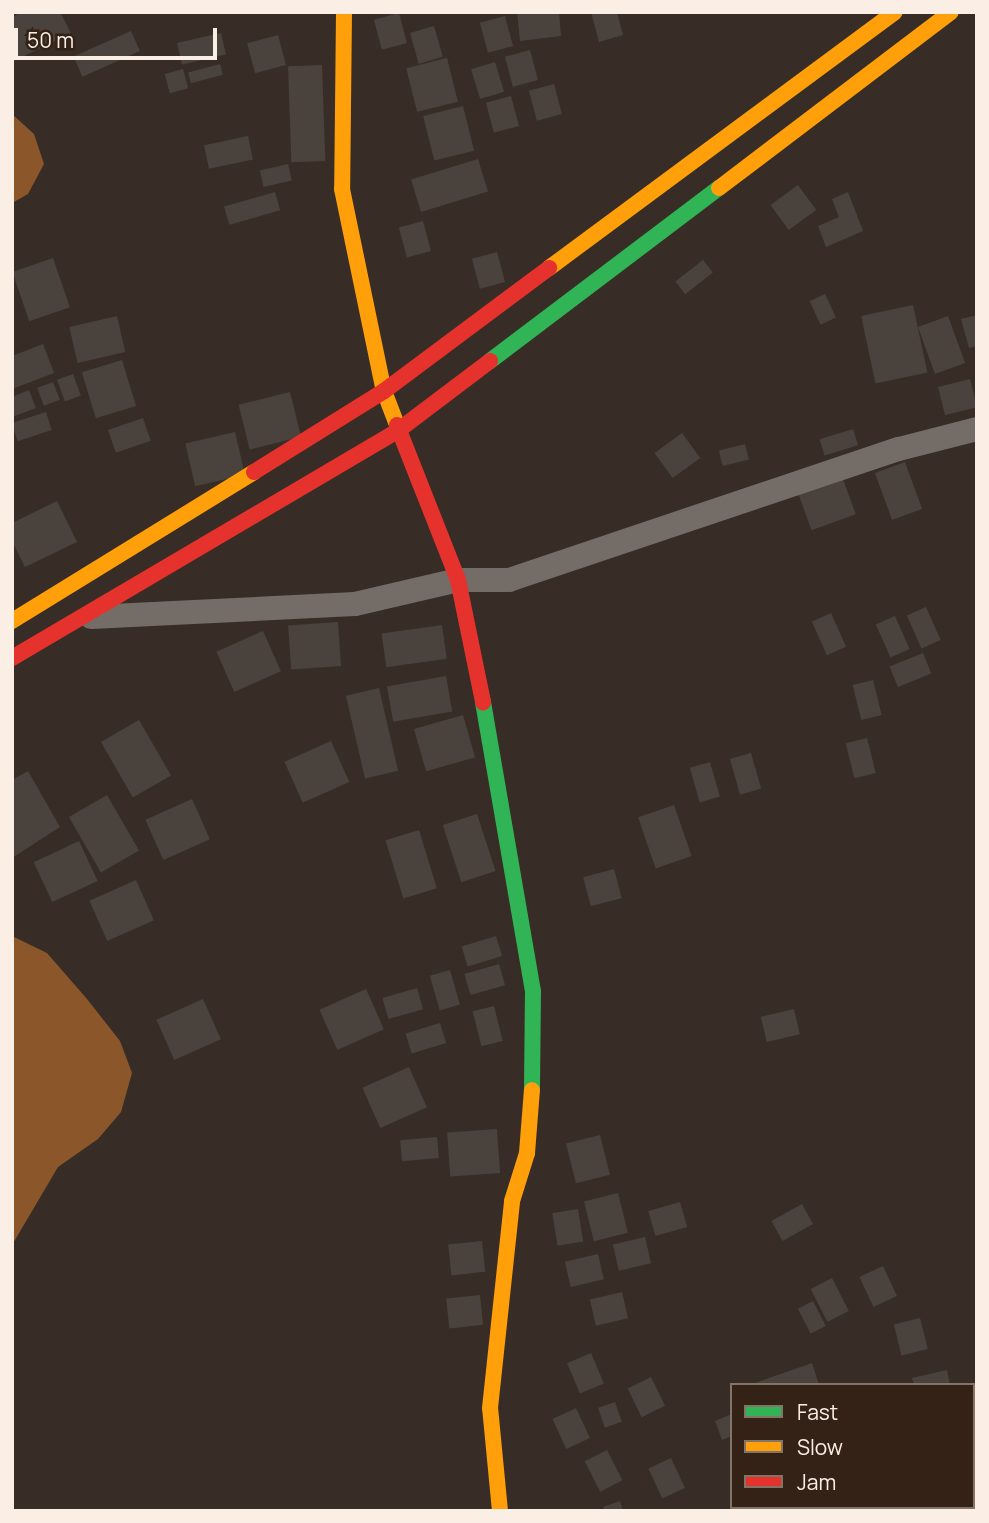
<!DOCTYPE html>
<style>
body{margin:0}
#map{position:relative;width:989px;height:1523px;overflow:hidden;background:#372d26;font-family:Manrope,sans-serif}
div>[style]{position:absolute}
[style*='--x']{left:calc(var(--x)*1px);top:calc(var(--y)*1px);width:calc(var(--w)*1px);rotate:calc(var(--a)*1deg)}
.water>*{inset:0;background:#8b572a}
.building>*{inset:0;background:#4a423c;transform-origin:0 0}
.street>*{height:24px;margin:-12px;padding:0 12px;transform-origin:12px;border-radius:12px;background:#736c67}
.fast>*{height:16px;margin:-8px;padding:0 8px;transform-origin:8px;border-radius:8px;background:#30b455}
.slow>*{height:16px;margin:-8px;padding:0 8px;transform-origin:8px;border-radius:8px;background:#ff9f0a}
.jam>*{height:16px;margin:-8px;padding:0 8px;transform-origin:8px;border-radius:8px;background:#e5322d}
span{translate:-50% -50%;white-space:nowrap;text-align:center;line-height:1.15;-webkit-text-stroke:5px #332215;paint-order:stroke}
.frame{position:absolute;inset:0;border:14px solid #faeee5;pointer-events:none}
.legend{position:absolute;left:730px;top:1383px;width:245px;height:126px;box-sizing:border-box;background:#332215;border:2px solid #837468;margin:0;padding:9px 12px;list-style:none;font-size:21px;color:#faeee5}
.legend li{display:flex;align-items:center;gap:14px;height:35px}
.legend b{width:35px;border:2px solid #837468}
.scale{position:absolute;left:14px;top:28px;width:203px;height:32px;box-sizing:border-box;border:4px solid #faeee5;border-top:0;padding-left:9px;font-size:21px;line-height:24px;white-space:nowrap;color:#faeee5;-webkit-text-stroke:5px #332215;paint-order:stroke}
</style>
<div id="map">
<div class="water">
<i style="clip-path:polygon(12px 114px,34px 134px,44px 164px,28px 194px,12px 203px)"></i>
<i style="clip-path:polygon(12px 936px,47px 953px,87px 999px,120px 1041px,132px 1073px,121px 1112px,98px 1139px,58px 1167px,12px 1245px)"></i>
</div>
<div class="building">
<i style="clip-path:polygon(22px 12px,60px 12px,71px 33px,12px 62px,12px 17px)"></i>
<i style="clip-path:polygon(517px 12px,559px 12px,561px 36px,520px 41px)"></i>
<i style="clip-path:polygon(591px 12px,617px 12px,623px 35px,599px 42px)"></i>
<i style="left:399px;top:13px;width:31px;height:26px;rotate:75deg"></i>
<i style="left:505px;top:16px;width:31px;height:26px;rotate:75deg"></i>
<i style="left:434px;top:26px;width:32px;height:25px;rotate:74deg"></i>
<i style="left:131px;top:31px;width:22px;height:63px;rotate:66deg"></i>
<i style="left:221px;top:33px;width:22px;height:45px;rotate:77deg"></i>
<i style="left:278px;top:35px;width:31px;height:32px;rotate:75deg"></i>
<i style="left:530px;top:50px;width:31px;height:26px;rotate:75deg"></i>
<i style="left:447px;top:58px;width:45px;height:42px;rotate:76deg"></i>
<i style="left:495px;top:62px;width:31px;height:25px;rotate:73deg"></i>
<i style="left:220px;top:64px;width:11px;height:33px;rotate:75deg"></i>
<i style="left:322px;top:65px;width:96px;height:34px;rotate:88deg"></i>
<i style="left:183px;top:69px;width:20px;height:19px;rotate:75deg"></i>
<i style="left:554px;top:84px;width:31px;height:26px;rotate:75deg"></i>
<i style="left:511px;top:96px;width:31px;height:26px;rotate:75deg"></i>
<i style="left:463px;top:106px;width:46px;height:41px;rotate:76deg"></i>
<i style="left:248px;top:136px;width:24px;height:45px;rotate:78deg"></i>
<i style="left:478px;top:159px;width:34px;height:70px;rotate:73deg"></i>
<i style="left:288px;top:164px;width:17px;height:29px;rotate:77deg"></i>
<i style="left:798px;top:185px;width:31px;height:34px;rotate:54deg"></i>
<i style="left:275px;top:192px;width:19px;height:53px;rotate:74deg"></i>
<i style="clip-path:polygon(848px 192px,863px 231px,826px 247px,818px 226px,839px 217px,832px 199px)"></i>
<i style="left:423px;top:221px;width:31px;height:25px;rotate:75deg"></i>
<i style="left:497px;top:252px;width:31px;height:26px;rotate:75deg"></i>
<i style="left:53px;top:258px;width:52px;height:43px;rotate:71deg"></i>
<i style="left:703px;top:260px;width:16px;height:35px;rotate:52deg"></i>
<i style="left:825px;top:294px;width:26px;height:17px;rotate:65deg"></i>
<i style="left:913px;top:305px;width:69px;height:53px;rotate:78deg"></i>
<i style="clip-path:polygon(977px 315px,977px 346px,969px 348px,961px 319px)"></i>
<i style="left:117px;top:316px;width:37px;height:49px;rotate:77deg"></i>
<i style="left:948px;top:316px;width:50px;height:32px;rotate:70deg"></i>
<i style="clip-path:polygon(43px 344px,54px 373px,12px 389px,12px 356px)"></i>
<i style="left:122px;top:360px;width:48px;height:42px;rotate:73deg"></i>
<i style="left:73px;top:374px;width:23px;height:17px;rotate:70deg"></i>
<i style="left:970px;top:379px;width:29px;height:33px;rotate:76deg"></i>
<i style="left:53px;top:382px;width:19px;height:17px;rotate:69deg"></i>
<i style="clip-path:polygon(29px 390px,36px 408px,12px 417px,12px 397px)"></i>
<i style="left:290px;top:392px;width:46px;height:53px;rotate:76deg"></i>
<i style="left:46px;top:412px;width:19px;height:36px;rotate:72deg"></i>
<i style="left:143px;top:418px;width:24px;height:37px;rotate:71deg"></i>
<i style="left:853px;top:429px;width:17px;height:35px;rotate:73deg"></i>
<i style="left:235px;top:432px;width:44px;height:51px;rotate:77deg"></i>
<i style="left:682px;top:433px;width:31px;height:34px;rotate:54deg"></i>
<i style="left:745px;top:444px;width:16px;height:27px;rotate:76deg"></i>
<i style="left:905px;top:462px;width:50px;height:32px;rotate:70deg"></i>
<i style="left:840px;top:471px;width:46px;height:47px;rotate:70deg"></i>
<i style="clip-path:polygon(57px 501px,77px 542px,25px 567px,12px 541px,12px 523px)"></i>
<i style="left:926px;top:607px;width:36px;height:21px;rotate:66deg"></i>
<i style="left:831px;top:613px;width:37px;height:21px;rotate:66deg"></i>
<i style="left:895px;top:616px;width:36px;height:21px;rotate:66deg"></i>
<i style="left:338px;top:622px;width:44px;height:50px;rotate:86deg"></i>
<i style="left:442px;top:625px;width:34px;height:61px;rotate:82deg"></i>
<i style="left:263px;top:631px;width:44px;height:51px;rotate:66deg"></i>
<i style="left:923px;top:653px;width:22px;height:36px;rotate:68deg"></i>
<i style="left:446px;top:676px;width:36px;height:60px;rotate:80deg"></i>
<i style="left:873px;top:680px;width:36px;height:21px;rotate:76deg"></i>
<i style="left:379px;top:688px;width:85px;height:34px;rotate:77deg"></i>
<i style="left:463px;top:715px;width:44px;height:51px;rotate:74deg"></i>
<i style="left:139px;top:720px;width:64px;height:44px;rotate:60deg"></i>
<i style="left:867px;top:738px;width:36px;height:22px;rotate:76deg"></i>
<i style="left:331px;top:741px;width:45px;height:51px;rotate:66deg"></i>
<i style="left:751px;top:753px;width:37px;height:22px;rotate:74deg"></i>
<i style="left:710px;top:762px;width:36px;height:21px;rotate:74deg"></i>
<i style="clip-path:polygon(28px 771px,60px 827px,12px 858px,12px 780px)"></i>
<i style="left:107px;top:795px;width:64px;height:44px;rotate:60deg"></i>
<i style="left:192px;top:799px;width:44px;height:51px;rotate:66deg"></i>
<i style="left:674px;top:805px;width:54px;height:38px;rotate:71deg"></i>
<i style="left:477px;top:814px;width:60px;height:36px;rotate:72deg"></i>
<i style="left:419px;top:830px;width:61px;height:35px;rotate:73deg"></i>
<i style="left:79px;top:841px;width:44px;height:50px;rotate:65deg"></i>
<i style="left:614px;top:869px;width:30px;height:32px;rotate:75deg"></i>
<i style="left:136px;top:880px;width:44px;height:51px;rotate:66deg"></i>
<i style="left:496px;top:936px;width:21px;height:36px;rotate:73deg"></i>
<i style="left:499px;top:964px;width:22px;height:36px;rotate:74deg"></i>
<i style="left:450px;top:970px;width:36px;height:21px;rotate:74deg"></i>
<i style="left:417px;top:988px;width:22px;height:36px;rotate:74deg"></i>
<i style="left:366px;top:989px;width:44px;height:51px;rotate:66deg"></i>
<i style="left:203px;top:999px;width:44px;height:51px;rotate:66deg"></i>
<i style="left:494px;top:1006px;width:36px;height:22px;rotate:76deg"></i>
<i style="left:794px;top:1009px;width:26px;height:34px;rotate:77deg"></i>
<i style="left:440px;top:1023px;width:21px;height:36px;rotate:73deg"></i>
<i style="left:409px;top:1067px;width:44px;height:51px;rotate:66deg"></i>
<i style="left:497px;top:1129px;width:44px;height:50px;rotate:86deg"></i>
<i style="left:600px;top:1135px;width:41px;height:35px;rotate:76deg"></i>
<i style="left:437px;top:1137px;width:21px;height:37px;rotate:85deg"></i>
<i style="left:618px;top:1193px;width:41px;height:35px;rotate:76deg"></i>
<i style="left:680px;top:1202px;width:26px;height:33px;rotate:74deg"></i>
<i style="left:802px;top:1204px;width:23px;height:35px;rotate:61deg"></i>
<i style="left:578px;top:1209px;width:33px;height:26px;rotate:81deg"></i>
<i style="left:645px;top:1237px;width:27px;height:33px;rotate:77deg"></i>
<i style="left:482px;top:1241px;width:31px;height:34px;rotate:84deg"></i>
<i style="left:598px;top:1254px;width:26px;height:34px;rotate:77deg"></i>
<i style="left:883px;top:1266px;width:33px;height:26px;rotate:65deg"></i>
<i style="left:832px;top:1278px;width:37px;height:24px;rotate:63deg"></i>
<i style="left:622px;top:1292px;width:27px;height:33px;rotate:77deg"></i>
<i style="left:480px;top:1295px;width:30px;height:34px;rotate:84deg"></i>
<i style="left:813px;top:1301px;width:28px;height:17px;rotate:63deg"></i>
<i style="left:920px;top:1318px;width:32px;height:27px;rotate:76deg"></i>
<i style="left:591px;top:1353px;width:33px;height:26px;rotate:67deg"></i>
<i style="clip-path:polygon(812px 1363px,819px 1385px,752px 1385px,752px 1384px)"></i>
<i style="clip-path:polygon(947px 1370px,950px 1385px,914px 1385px,912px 1378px)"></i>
<i style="left:651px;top:1377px;width:32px;height:26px;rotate:64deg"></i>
<i style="left:615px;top:1402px;width:21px;height:18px;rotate:71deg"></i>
<i style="left:576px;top:1408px;width:33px;height:26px;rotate:65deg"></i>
<i style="clip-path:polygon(732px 1414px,732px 1436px,722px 1440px,715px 1421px)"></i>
<i style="left:607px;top:1450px;width:34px;height:25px;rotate:63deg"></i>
<i style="left:671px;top:1458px;width:33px;height:25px;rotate:65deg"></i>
<i style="clip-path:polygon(620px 1501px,623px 1511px,605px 1511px,603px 1507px)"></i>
</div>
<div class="street">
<i style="--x:91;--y:617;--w:264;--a:-2.8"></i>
<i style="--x:355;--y:604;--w:106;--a:-13.1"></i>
<i style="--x:458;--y:580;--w:51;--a:0"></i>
<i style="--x:509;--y:580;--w:411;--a:-18.6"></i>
<i style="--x:899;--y:449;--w:81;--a:-14.4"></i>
</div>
<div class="fast">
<i style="--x:490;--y:361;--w:287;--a:-37.1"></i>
<i style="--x:483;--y:702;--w:293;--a:80.2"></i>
<i style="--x:533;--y:991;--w:99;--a:90.6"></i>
</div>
<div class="slow">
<i style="--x:344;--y:12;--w:177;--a:90.6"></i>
<i style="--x:342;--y:189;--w:206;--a:78.3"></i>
<i style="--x:384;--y:391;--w:36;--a:69"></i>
<i style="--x:719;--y:188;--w:291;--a:-37.2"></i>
<i style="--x:549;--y:268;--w:430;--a:-36.5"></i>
<i style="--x:12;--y:621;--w:284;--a:-31.6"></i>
<i style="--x:500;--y:1511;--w:103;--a:-95.5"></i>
<i style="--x:490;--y:1408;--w:208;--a:-83.9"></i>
<i style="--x:512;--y:1201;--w:50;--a:-72.6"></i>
<i style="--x:527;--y:1153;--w:63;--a:-85.5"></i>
</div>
<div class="jam">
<i style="--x:397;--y:425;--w:167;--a:68.5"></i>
<i style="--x:458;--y:580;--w:125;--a:78.4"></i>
<i style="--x:254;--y:472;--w:153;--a:-31.9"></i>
<i style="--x:384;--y:391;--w:206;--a:-36.7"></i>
<i style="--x:12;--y:658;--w:451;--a:-30.5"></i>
<i style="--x:400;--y:429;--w:113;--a:-37.1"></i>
</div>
<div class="frame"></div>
<ul class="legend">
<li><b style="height:9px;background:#30b455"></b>Fast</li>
<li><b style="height:9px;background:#ff9f0a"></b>Slow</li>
<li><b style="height:9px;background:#e5322d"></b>Jam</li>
</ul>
<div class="scale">50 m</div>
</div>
